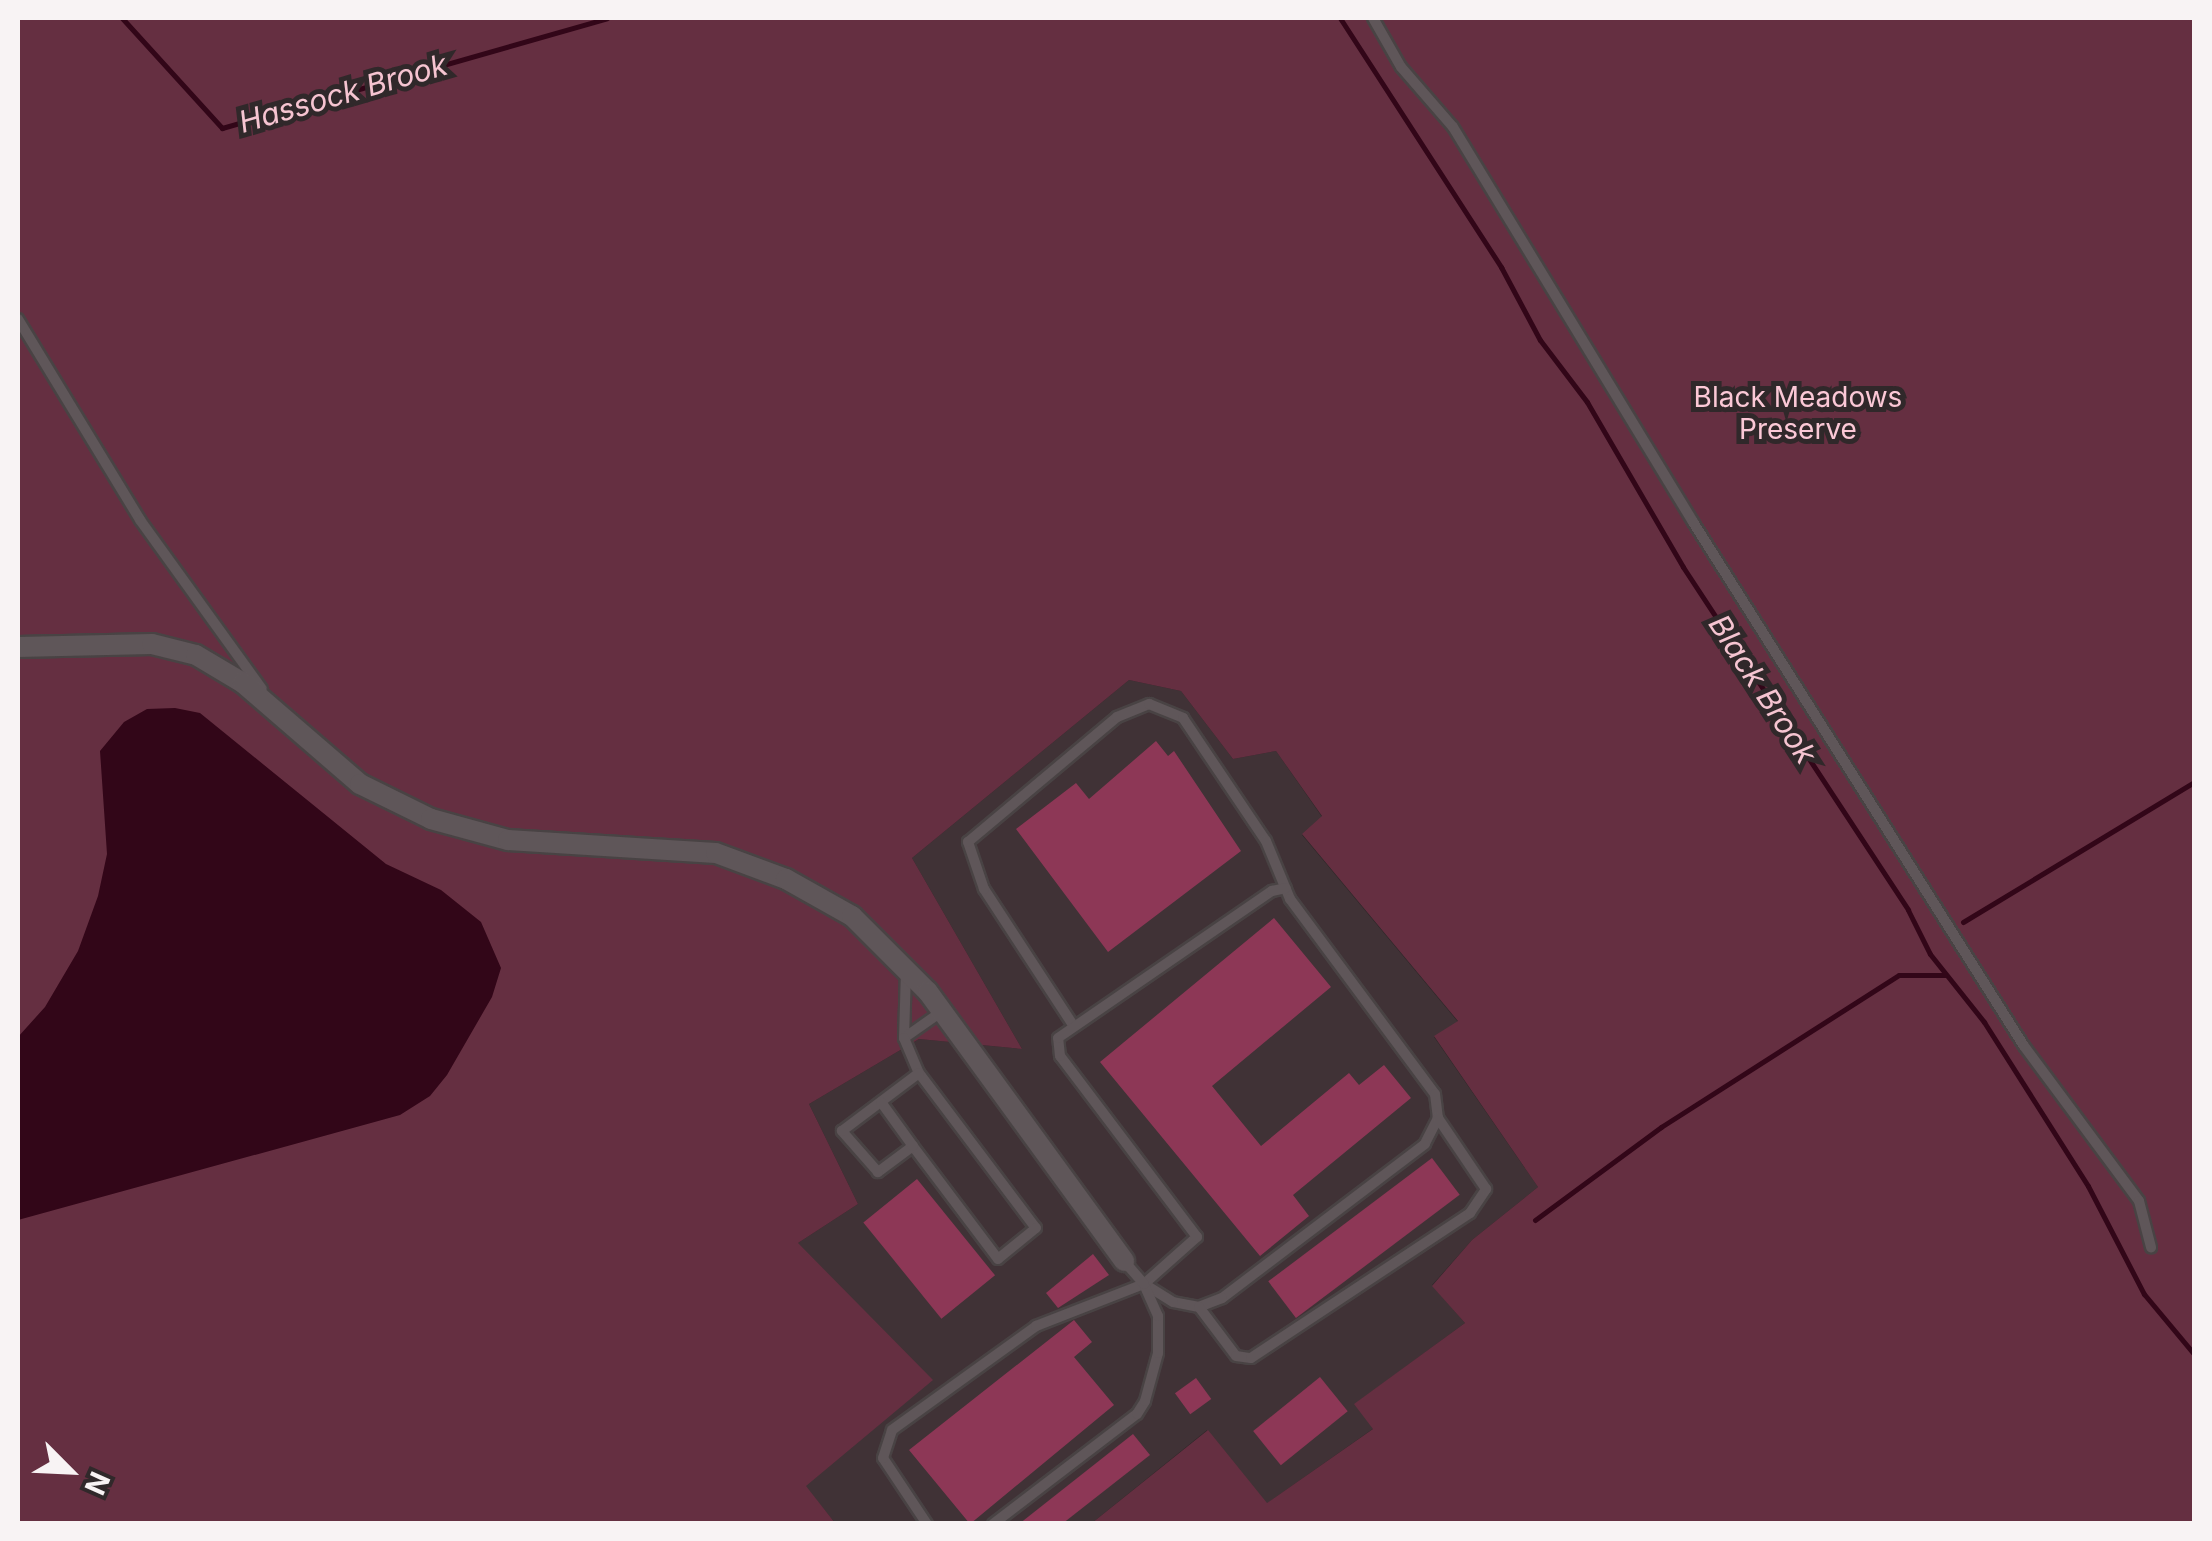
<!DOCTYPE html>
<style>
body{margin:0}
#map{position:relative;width:2212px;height:1541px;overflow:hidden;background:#30282a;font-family:Inter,sans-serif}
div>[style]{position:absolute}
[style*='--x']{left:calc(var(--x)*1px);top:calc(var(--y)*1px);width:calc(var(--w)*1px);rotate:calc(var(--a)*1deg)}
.built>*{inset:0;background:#403236}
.green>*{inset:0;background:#652f41}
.water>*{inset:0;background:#320618}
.stream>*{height:5px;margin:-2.5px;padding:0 2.5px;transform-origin:2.5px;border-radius:2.5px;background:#320618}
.building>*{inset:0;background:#8d3756;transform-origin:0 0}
.roads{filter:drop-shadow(2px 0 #494344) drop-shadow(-2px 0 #494344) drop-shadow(0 2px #494344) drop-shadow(0 -2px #494344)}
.lane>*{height:10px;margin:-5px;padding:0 5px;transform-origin:5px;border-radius:5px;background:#5f5659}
.street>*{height:20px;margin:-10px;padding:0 10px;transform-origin:10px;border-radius:10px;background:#5f5659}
span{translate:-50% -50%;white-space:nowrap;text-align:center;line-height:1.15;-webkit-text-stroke:10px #30282a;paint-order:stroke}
.park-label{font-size:28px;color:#fbc8d6}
.water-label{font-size:30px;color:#f6c4d1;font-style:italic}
.frame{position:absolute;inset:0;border:20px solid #f8f3f4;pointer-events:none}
.north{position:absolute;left:20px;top:1421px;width:100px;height:100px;-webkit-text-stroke:8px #30282a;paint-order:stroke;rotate:114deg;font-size:28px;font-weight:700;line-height:40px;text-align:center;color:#f8f3f4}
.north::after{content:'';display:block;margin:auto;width:35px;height:45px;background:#f8f3f4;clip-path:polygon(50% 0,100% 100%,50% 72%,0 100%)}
</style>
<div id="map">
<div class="built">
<i style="clip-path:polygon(1129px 680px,1181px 691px,1233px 759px,1276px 751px,1322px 817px,1302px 835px,1458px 1022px,1434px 1037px,1538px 1187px,1472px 1240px,1432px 1285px,1465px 1323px,1355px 1404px,1374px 1428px,1266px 1504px,1207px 1430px,1092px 1523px,835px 1523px,805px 1486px,798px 1243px,858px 1204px,809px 1104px,919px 1039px,1022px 1049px,912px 858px)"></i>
</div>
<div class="green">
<i style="clip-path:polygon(18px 18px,2194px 18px,2194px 1523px,1092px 1523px,1208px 1430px,1267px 1503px,1373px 1429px,1354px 1404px,1465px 1323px,1432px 1286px,1472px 1240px,1538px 1187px,1434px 1036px,1458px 1021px,1302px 834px,1322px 816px,1276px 751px,1233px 759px,1181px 691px,1129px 680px,912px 858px,1022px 1049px,919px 1039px,809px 1104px,858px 1204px,798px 1243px,933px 1380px,806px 1486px,835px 1523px,18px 1523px)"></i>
</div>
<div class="water">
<i style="clip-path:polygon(175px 708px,200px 713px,386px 864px,441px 890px,481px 922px,501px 968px,492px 997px,447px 1075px,430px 1096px,400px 1115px,18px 1220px,18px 1037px,45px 1007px,78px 951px,98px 896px,107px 854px,100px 751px,124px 722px,147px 709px)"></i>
</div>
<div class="stream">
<i style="--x:122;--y:18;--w:149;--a:47.7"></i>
<i style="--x:222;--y:128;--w:400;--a:-15.9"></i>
<i style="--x:1340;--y:18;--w:297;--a:57.1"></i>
<i style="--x:1501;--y:267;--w:83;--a:61.9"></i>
<i style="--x:1540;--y:340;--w:78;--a:52.8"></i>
<i style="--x:1587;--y:402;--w:191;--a:59.8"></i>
<i style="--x:1683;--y:567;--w:410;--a:56.7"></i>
<i style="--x:1908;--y:910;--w:49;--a:63.4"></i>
<i style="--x:1930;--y:954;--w:87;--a:51.5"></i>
<i style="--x:1984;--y:1022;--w:194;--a:57.6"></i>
<i style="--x:2088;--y:1186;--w:122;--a:62.6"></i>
<i style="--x:2144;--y:1294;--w:78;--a:50.2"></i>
<i style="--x:1963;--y:922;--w:270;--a:-31.2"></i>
<i style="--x:1535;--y:1220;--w:157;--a:-36.4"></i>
<i style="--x:1661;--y:1127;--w:282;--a:-32.6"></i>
<i style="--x:1899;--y:975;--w:46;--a:0"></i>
</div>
<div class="building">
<i style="clip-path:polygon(1156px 741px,1168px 756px,1174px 751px,1241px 851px,1108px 952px,1016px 829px,1076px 783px,1089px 799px)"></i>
<i style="clip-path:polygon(1274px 918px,1331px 987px,1212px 1086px,1261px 1146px,1349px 1073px,1359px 1085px,1384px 1065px,1411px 1098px,1293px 1195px,1309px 1216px,1260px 1256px,1100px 1062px)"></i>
<i style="left:1432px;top:1158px;width:46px;height:205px;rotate:53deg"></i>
<i style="left:917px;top:1179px;width:124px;height:69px;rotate:51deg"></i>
<i style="clip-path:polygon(1093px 1254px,1109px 1275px,1058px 1308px,1046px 1293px)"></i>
<i style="clip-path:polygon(1074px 1320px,1092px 1342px,1074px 1357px,1114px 1405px,970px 1524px,909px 1450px)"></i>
<i style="left:1320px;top:1377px;width:44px;height:86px;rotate:51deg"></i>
<i style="left:1196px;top:1378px;width:26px;height:26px;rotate:54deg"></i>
<i style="clip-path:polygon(1133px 1434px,1150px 1455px,1062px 1524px,1019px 1524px)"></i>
</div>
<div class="roads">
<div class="lane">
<i style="--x:1373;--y:18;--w:56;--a:60.3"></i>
<i style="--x:1401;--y:67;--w:79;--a:49.1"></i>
<i style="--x:1453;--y:127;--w:462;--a:58.7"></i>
<i style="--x:1693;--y:522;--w:620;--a:57.72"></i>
<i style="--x:2024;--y:1046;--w:193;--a:53.4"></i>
<i style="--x:2139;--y:1201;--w:48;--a:75.4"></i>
<i style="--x:18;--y:319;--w:235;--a:58.7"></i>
<i style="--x:140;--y:520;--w:208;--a:54.2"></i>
<i style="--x:906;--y:971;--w:67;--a:91.7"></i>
<i style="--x:904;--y:1038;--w:45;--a:-35.1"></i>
<i style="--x:1073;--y:1025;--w:163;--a:-123.2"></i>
<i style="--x:984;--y:889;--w:50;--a:-108.8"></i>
<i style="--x:968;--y:842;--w:194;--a:-40"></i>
<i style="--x:1117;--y:717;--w:35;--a:-22"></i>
<i style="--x:1149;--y:704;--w:37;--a:22"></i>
<i style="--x:1183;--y:718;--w:148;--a:56"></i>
<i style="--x:1266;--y:841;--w:63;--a:67.5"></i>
<i style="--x:1290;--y:899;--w:243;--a:53.4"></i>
<i style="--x:1435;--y:1094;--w:24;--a:83"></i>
<i style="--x:1438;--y:1118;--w:29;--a:117"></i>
<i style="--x:1425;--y:1144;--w:255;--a:142.8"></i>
<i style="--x:1222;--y:1298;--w:25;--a:159"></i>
<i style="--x:1199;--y:1307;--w:26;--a:-169"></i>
<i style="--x:1173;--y:1302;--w:34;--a:-148"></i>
<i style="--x:904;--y:1038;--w:38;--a:67"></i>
<i style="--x:919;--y:1073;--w:194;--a:53"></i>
<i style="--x:1036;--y:1228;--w:49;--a:140.8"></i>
<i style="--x:998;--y:1259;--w:141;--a:-127"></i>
<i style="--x:913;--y:1146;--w:44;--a:143.4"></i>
<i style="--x:878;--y:1172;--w:55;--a:-131.3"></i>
<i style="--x:842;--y:1131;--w:96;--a:-37"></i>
<i style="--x:881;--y:1102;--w:54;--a:54"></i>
<i style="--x:1199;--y:1307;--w:61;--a:52.9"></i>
<i style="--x:1236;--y:1356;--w:15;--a:8"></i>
<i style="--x:1251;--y:1358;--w:263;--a:-33.5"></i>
<i style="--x:1470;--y:1213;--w:29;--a:-56"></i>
<i style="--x:1486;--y:1189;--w:86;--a:-124.1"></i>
<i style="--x:927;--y:1524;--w:79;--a:-123.7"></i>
<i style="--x:883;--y:1458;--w:29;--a:-72"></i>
<i style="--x:892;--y:1430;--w:178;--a:-35.8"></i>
<i style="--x:1036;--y:1326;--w:116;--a:-21.3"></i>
<i style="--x:1144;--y:1284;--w:71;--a:-41.6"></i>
<i style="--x:1197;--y:1237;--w:227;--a:-127.1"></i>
<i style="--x:1060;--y:1056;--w:18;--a:-96"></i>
<i style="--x:1058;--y:1038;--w:260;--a:-34.5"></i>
<i style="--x:1272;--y:891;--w:14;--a:-12"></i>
<i style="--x:993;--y:1524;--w:181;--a:-37.4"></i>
<i style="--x:1137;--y:1414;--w:15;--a:-58"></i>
<i style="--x:1145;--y:1401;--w:50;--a:-74.8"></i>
<i style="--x:1158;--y:1353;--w:37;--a:-90"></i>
<i style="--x:1158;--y:1316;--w:35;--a:-114"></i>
<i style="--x:1144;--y:1284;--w:30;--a:-131"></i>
</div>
<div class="street">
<i style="--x:18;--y:647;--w:134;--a:-1.3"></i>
<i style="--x:152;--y:644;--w:45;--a:14"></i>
<i style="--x:196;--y:655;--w:55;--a:30.8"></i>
<i style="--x:243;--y:683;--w:155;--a:40.8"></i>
<i style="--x:360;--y:784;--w:79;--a:26.2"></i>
<i style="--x:431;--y:819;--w:80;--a:15.3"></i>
<i style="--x:508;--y:840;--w:208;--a:3.6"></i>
<i style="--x:716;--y:853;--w:75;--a:20.4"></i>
<i style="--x:786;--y:879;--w:76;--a:29.3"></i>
<i style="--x:852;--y:916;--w:107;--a:45"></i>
<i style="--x:928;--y:992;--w:333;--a:53.9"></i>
</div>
</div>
<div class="park-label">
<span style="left:1798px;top:413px">Black Meadows<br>Preserve</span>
</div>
<div class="water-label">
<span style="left:343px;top:93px;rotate:-16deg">Hassock Brook</span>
<span style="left:1763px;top:689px;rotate:57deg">Black Brook</span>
</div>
<div class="frame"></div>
<div class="north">N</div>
</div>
